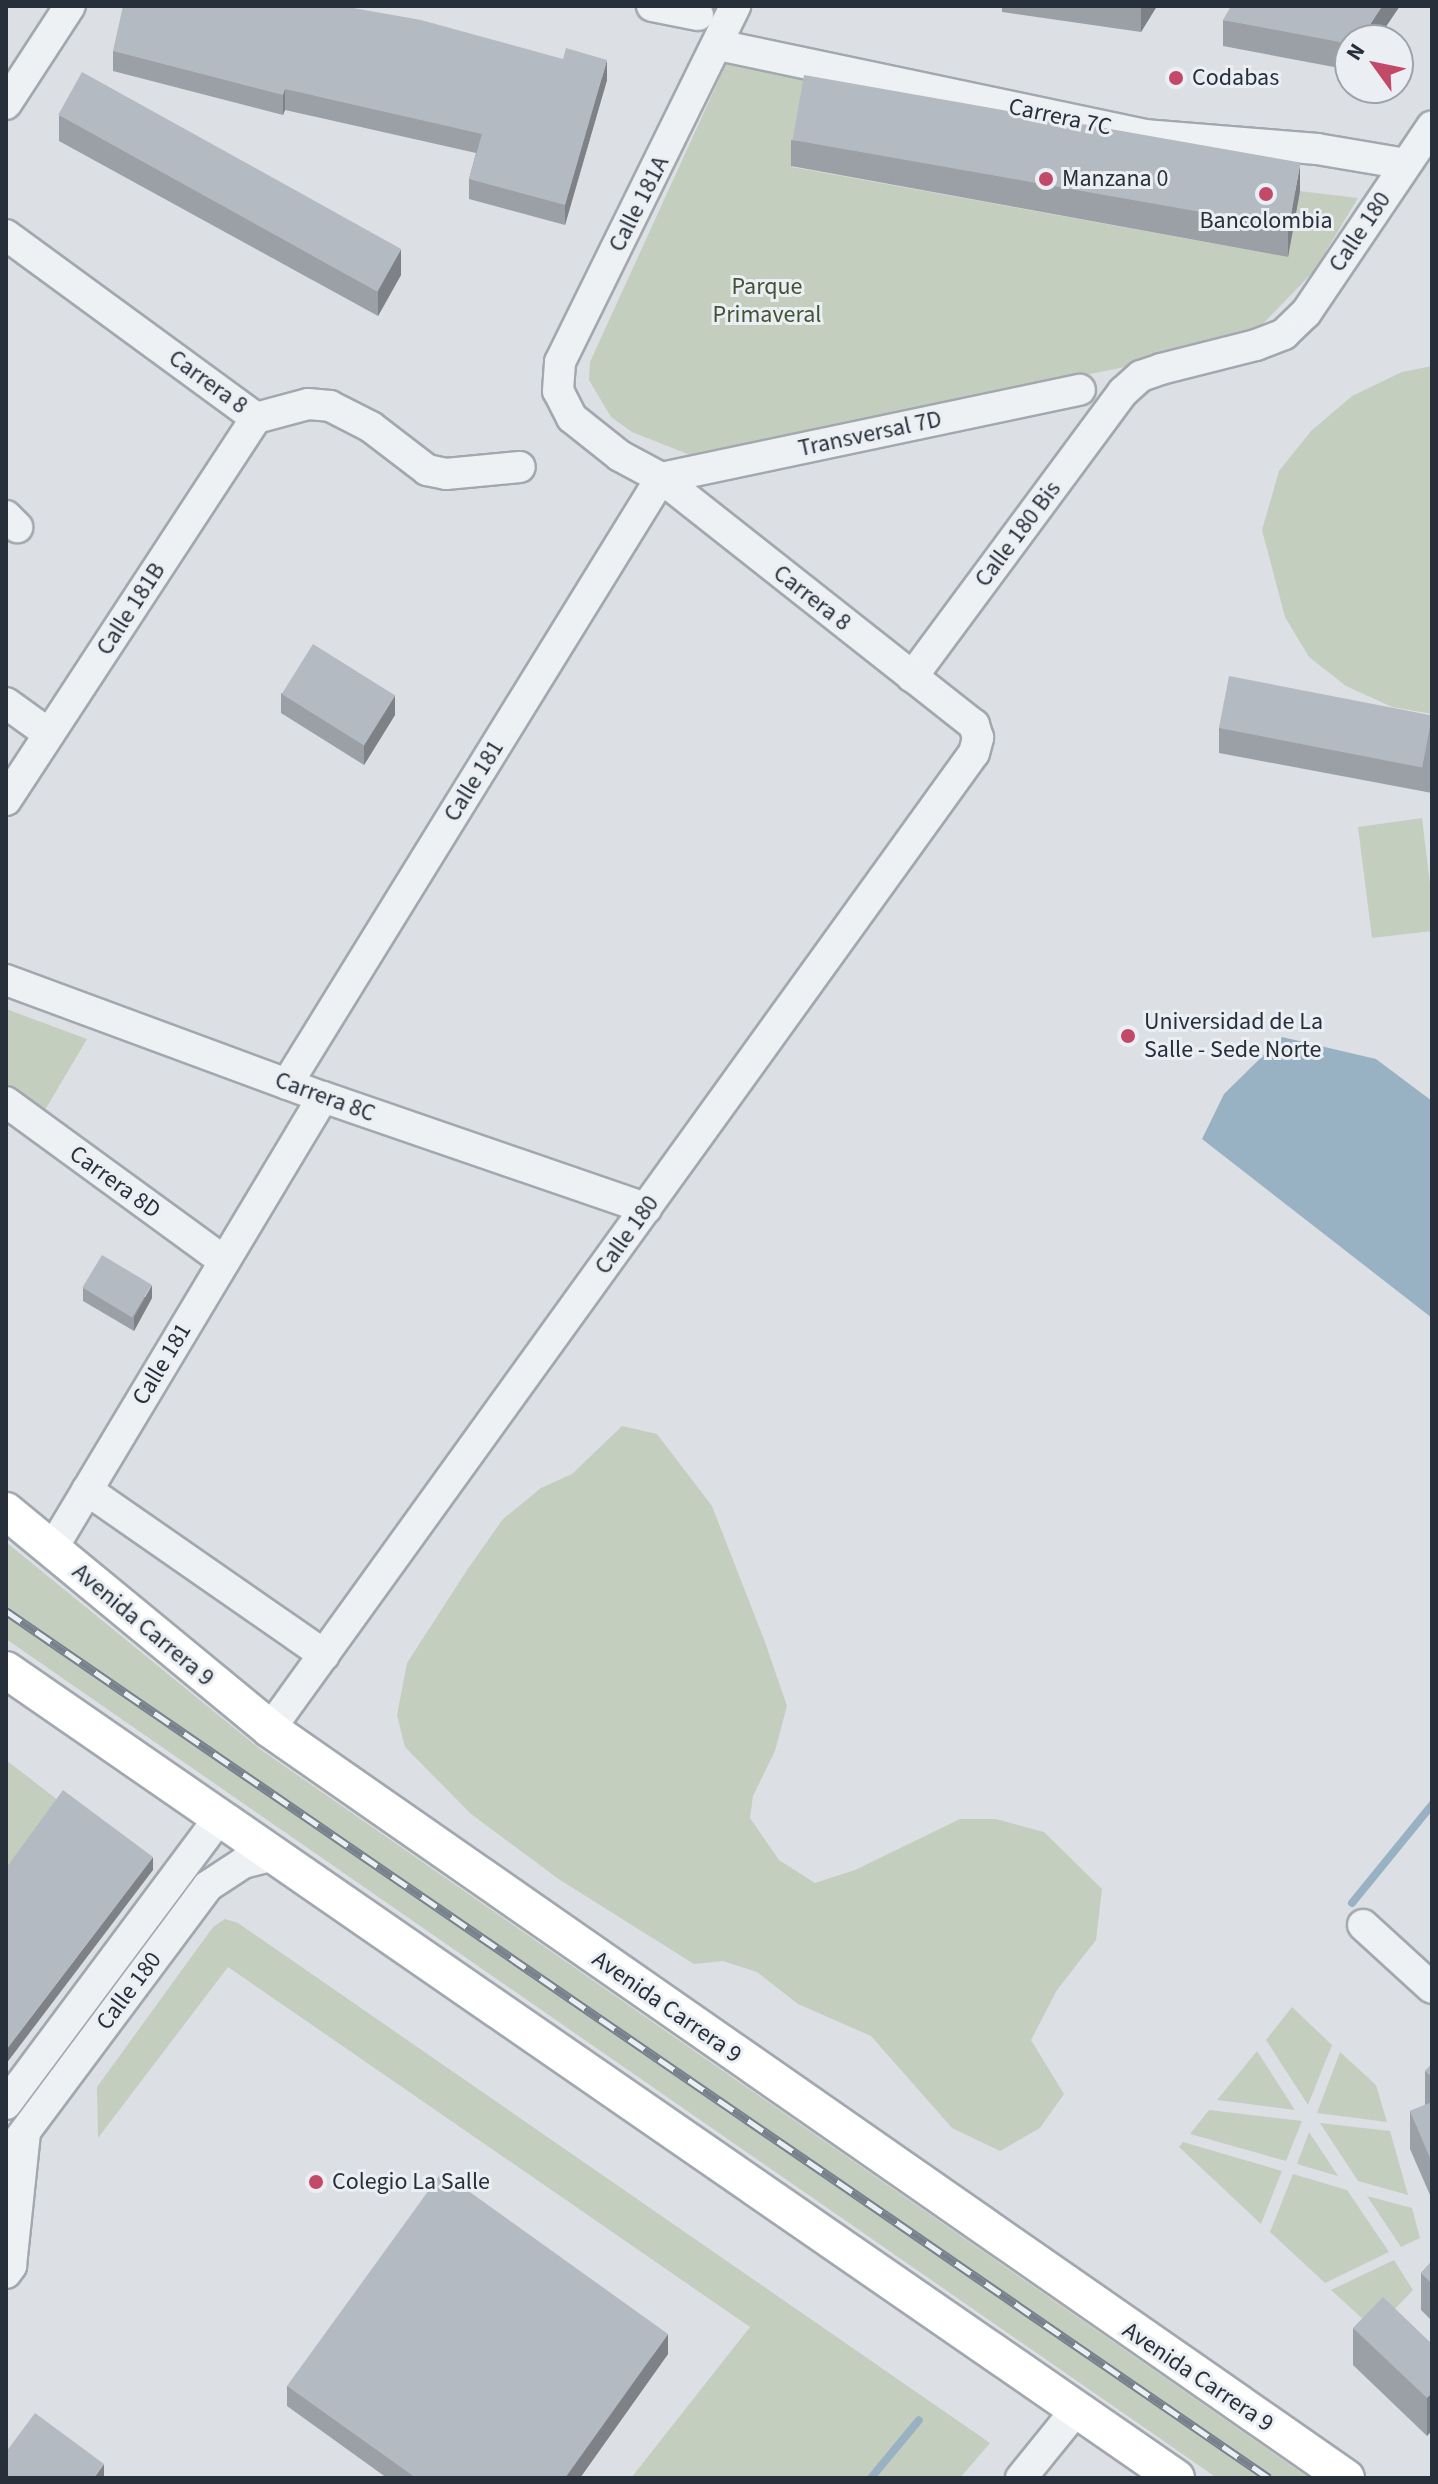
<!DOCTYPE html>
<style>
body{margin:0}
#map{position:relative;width:1438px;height:2484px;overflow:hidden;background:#dce0e5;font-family:"Source Sans 3",sans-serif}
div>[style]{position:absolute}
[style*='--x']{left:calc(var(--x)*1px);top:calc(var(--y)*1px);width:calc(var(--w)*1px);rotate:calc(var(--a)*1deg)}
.green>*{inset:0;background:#c4cebe}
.water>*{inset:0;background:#99b2c3}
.stream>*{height:8px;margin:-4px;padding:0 4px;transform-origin:4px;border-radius:4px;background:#99b2c3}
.roads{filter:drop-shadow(2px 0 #a2a8ae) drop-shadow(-2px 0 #a2a8ae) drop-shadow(0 2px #a2a8ae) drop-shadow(0 -2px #a2a8ae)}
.minor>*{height:30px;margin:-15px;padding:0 15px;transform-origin:15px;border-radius:15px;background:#eef1f4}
.major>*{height:36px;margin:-18px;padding:0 18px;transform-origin:18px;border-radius:18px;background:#fff}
.rail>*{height:9px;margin-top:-4.5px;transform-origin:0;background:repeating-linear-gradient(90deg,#ebeff3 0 18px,#77828d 0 36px);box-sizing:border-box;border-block:2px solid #77828d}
.wall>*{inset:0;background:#9ba0a6}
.shaded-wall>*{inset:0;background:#7e8287;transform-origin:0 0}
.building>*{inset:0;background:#b4bac1;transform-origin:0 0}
.dots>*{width:22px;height:22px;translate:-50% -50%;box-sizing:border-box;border:4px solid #ebeff3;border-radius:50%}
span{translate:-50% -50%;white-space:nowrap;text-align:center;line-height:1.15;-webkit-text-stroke:6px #ebeff3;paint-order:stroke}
.poi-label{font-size:24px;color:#27303a}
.left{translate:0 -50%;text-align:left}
.street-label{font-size:24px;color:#27303a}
.park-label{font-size:24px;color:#3f5435}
.frame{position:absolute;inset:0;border:8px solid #27303a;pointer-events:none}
.north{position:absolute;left:1334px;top:24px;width:80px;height:80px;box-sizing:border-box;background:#ebeff3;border:2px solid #9da3a9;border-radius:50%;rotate:303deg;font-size:22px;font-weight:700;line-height:32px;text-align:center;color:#27303a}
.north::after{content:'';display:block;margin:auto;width:28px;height:36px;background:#c24968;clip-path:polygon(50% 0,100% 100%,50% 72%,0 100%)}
</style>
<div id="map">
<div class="green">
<i style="clip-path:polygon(726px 64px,807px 79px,792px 167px,1288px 257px,1300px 191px,1358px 198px,1314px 271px,1258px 329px,1229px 346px,690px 455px,632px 432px,611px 417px,589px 380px,590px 362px)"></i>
<i style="clip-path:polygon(1432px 366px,1432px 714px,1392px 707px,1346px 686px,1309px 657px,1285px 617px,1262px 530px,1279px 471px,1311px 431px,1352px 396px,1402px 372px)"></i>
<i style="clip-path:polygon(1422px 818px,1432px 900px,1432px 931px,1372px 938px,1358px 827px)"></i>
<i style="clip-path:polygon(6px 1009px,87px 1039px,45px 1110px,6px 1083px)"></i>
<i style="clip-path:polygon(622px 1426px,657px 1434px,712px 1506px,765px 1642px,787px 1706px,775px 1751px,753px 1796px,750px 1818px,779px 1860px,815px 1883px,855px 1870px,960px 1819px,996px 1819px,1044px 1832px,1102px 1889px,1096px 1940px,1057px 1990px,1031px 2040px,1064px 2094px,1040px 2128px,1000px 2151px,952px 2128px,871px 2036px,798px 2004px,757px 1972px,723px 1961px,694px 1964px,560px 1880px,471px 1814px,405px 1747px,397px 1715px,407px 1663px,467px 1570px,503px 1519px,541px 1488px,572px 1474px)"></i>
<i style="clip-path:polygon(6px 1542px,260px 1749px,1309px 2478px,1217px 2478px,6px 1639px)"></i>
<i style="clip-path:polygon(6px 1760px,63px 1804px,6px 1881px)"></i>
<i style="clip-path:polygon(225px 1919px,238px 1923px,990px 2443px,960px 2478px,631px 2478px,750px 2327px,228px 1967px,98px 2138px,97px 2087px,213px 1927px)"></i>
<i style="clip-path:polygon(1292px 2007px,1332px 2045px,1308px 2105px,1266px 2040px)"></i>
<i style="clip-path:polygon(1257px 2051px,1295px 2110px,1217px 2100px)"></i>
<i style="clip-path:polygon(1340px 2052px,1376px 2085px,1387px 2122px,1317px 2113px)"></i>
<i style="clip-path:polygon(1209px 2110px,1302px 2121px,1286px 2161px,1190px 2134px)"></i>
<i style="clip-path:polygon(1320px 2123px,1390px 2131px,1408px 2195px,1358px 2181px)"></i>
<i style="clip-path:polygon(1309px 2132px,1338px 2176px,1297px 2164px)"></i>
<i style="clip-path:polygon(1183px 2142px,1282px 2171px,1261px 2224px,1179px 2147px)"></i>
<i style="clip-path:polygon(1293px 2174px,1347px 2190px,1389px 2252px,1325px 2283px,1270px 2232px)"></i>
<i style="clip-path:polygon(1367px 2196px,1412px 2208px,1420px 2238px,1401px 2247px)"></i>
<i style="clip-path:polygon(1394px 2260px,1413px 2290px,1375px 2330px,1331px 2290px)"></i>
</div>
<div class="water">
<i style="clip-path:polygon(1282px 1037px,1376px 1059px,1432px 1101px,1432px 1318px,1202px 1139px,1224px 1094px)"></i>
</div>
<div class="stream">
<i style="--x:1352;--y:1903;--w:127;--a:-50.8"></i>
<i style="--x:871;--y:2478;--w:75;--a:-50.4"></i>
</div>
<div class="roads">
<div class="minor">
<i style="--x:652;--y:6;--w:47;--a:11.1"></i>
<i style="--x:718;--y:45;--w:435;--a:11.9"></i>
<i style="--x:1144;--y:135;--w:174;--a:4.6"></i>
<i style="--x:1317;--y:149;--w:90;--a:9.6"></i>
<i style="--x:6;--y:104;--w:117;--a:-56.9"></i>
<i style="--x:6;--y:235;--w:310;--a:36.2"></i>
<i style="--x:256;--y:418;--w:54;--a:-15.1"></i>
<i style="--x:308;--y:404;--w:22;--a:5"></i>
<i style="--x:330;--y:406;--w:46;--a:27.1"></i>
<i style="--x:371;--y:427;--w:71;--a:37.5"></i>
<i style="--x:427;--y:470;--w:19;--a:12"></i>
<i style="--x:446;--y:474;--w:74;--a:-5.4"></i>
<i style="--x:6;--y:516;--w:16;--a:45"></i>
<i style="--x:912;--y:677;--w:355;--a:-53.5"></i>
<i style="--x:1123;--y:392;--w:24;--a:-42"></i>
<i style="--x:1141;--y:376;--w:21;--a:-19"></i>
<i style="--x:1161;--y:369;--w:98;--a:-14.2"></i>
<i style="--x:1256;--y:345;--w:30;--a:-21"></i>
<i style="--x:1284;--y:334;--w:30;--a:-44"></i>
<i style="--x:1306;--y:313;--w:225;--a:-56"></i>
<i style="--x:6;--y:703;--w:53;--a:35.8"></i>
<i style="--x:6;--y:800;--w:457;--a:-56.8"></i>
<i style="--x:6;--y:980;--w:338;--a:20.3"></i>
<i style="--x:323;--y:1097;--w:342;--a:19"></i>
<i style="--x:287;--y:1084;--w:712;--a:-58.32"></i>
<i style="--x:661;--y:478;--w:428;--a:-11.9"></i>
<i style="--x:6;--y:1102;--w:270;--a:36.1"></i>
<i style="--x:87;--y:1490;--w:289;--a:34.8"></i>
<i style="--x:52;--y:1549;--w:527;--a:-59.05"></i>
<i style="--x:270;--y:1729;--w:1203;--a:-54.2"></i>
<i style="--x:974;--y:753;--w:16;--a:-75"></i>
<i style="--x:978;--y:738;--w:14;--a:-107"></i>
<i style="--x:974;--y:725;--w:399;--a:-141.7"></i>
<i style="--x:661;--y:478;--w:47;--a:-151.8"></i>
<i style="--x:620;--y:456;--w:61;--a:-141.6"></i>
<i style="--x:572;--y:418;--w:30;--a:-117"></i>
<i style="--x:558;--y:391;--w:29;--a:-86"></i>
<i style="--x:560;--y:362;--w:397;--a:-63.8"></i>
<i style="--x:1363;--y:1925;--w:93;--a:42.4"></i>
<i style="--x:6;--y:2104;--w:358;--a:-53.3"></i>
<i style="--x:6;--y:2157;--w:338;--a:-53.3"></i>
<i style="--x:208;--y:1886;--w:42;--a:-33.3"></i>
<i style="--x:243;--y:1863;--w:33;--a:-14"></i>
<i style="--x:6;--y:2273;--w:9;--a:-54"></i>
<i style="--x:11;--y:2266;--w:135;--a:-84"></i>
<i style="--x:1021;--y:2478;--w:87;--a:-51"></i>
</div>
<div class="major">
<i style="--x:6;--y:1511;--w:342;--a:39.5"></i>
<i style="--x:270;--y:1729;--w:1311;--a:34.84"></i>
<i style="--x:6;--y:1670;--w:1422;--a:34.63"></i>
</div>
</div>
<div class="rail">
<i style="--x:6;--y:1611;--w:1532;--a:34.47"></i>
</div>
<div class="wall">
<i style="clip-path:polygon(1002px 6px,1157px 6px,1141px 32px,1002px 12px)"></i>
<i style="clip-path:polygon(1223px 20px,1350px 40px,1350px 70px,1223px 46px)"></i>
<i style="clip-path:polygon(113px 51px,563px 59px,607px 80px,565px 225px,469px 199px,469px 179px,476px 153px,285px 110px,283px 115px,113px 71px)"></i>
<i style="clip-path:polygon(59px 115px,401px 275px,378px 316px,59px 141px)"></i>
<i style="clip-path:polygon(791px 140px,1300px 191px,1288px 257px,791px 166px)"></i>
<i style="clip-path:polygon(281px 693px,395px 715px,364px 765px,281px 713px)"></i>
<i style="clip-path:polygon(1432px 715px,1432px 793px,1219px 753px,1219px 728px)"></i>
<i style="clip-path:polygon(83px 1288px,152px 1298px,134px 1331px,83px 1301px)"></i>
<i style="clip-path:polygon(1432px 2064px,1432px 2194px,1430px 2195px,1410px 2149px,1410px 2111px,1425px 2105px,1425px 2071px)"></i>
<i style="clip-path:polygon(1432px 2261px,1432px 2321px,1421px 2310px,1421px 2273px)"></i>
<i style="clip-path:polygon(1353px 2328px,1432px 2344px,1432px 2430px,1427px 2436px,1353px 2365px)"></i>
<i style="clip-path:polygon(668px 2354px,580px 2478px,387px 2478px,287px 2406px,287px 2386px)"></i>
</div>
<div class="shaded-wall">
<i style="clip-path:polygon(1141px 6px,1157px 6px,1141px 32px)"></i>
<i style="clip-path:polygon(1382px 6px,1400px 6px,1377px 40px,1360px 40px)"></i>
<i style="clip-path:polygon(607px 60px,607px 80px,565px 225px,565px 205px)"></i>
<i style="clip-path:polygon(285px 89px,285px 110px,283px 115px,283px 95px)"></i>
<i style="clip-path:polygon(1300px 165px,1300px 191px,1288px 257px,1288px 230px)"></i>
<i style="clip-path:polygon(401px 249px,401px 275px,378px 316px,378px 290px)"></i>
<i style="clip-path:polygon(395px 695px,395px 715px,364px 765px,364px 745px)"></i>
<i style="clip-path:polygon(152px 1285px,152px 1298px,134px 1331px,134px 1317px)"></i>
<i style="clip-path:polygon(153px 1857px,153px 1870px,6px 2064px,6px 2050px)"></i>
<i style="left:1432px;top:2157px;width:37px;height:2px;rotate:90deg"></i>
<i style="clip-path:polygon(668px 2334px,668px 2354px,580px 2478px,565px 2478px)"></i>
<i style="clip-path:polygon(1432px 2393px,1432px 2430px,1427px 2436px,1427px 2398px)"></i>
<i style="clip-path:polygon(104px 2464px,104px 2478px,94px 2478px)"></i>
</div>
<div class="building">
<i style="clip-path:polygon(123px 6px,342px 6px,421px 20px,563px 59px,566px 48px,607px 60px,565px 205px,469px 179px,482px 134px,285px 89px,283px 95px,113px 51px)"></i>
<i style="clip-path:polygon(1231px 6px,1382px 6px,1360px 40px,1350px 40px,1350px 44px,1223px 20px)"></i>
<i style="left:82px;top:72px;width:365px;height:49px;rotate:29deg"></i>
<i style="left:804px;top:75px;width:504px;height:66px;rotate:10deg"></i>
<i style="left:313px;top:644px;width:97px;height:59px;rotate:32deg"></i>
<i style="left:1229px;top:676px;width:207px;height:53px;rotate:11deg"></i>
<i style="left:102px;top:1255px;width:58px;height:38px;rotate:31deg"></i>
<i style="clip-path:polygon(63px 1790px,153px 1857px,6px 2050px,6px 1868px)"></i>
<i style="clip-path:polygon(1432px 2064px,1432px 2077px,1425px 2071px)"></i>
<i style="clip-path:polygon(1432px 2102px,1432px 2157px,1430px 2158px,1410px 2111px)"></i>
<i style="clip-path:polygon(442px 2172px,668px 2334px,565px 2478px,416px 2478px,287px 2386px)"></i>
<i style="clip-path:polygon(1432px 2261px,1432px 2284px,1421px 2273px)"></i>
<i style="clip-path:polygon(1383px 2297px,1432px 2344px,1432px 2393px,1427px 2398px,1353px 2328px)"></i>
<i style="clip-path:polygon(35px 2413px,104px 2464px,94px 2478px,6px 2478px,6px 2452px)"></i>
</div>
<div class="dots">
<i style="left:1176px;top:78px;background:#c24968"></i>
<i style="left:1046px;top:179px;background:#c24968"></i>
<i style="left:1266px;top:194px;background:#c24968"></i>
<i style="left:1128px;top:1036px;background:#c24968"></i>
<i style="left:316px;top:2182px;background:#c24968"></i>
</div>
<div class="poi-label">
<span class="left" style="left:1192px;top:78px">Codabas</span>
<span class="left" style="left:1062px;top:179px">Manzana 0</span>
<span style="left:1266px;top:221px">Bancolombia</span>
<span class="left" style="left:1144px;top:1036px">Universidad de La<br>Salle - Sede Norte</span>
<span class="left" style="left:332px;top:2182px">Colegio La Salle</span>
</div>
<div class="street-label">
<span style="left:1060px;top:117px;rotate:12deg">Carrera 7C</span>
<span style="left:639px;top:204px;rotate:-63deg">Calle 181A</span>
<span style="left:1360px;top:232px;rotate:-56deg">Calle 180</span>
<span style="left:208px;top:382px;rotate:36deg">Carrera 8</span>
<span style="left:870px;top:434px;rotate:-12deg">Transversal 7D</span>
<span style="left:1018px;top:534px;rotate:-53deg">Calle 180 Bis</span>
<span style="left:812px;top:598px;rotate:38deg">Carrera 8</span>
<span style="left:131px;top:609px;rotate:-57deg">Calle 181B</span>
<span style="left:474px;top:781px;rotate:-58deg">Calle 181</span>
<span style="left:325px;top:1097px;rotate:20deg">Carrera 8C</span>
<span style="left:115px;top:1182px;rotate:36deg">Carrera 8D</span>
<span style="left:627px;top:1235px;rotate:-54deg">Calle 180</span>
<span style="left:162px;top:1364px;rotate:-59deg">Calle 181</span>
<span style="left:143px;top:1625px;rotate:40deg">Avenida Carrera 9</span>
<span style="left:129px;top:1991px;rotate:-53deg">Calle 180</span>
<span style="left:667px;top:2007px;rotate:35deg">Avenida Carrera 9</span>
<span style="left:1198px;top:2377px;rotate:34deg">Avenida Carrera 9</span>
</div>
<div class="park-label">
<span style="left:767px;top:301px">Parque<br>Primaveral</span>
</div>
<div class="frame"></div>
<div class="north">N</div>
</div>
